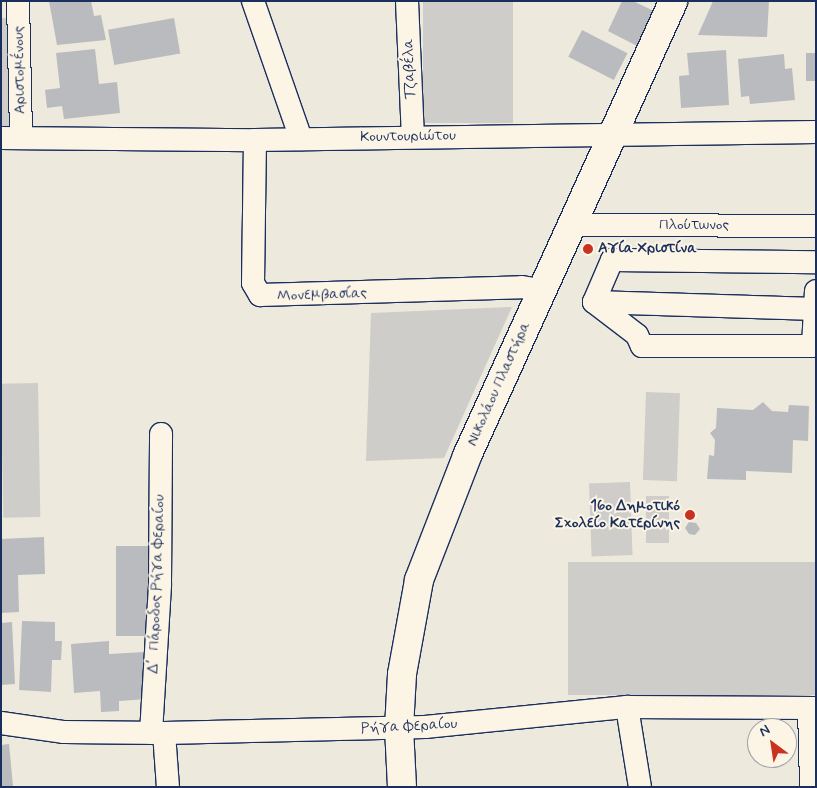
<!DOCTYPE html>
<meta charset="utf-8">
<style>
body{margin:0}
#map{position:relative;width:817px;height:788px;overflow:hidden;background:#eee9dd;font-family:Mynerve,sans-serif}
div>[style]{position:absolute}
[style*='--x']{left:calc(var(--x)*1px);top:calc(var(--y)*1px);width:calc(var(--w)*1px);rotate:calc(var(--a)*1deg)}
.green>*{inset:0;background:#cfcdca;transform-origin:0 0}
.building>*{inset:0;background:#babbbe;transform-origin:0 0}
.roads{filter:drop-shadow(1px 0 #1b2f5e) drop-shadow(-1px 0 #1b2f5e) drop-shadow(0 1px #1b2f5e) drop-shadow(0 -1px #1b2f5e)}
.minor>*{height:22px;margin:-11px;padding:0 11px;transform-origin:11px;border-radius:11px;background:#fcf5e5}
.major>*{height:28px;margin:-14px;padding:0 14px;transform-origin:14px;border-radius:14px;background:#fcf5e5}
.dots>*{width:14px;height:14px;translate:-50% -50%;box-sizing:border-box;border:2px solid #fcf5e5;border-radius:50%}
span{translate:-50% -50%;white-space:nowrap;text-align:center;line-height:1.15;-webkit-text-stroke:4px #fcf5e5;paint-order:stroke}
.street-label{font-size:15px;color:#1b2f5e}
.poi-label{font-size:15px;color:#1b2f5e;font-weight:700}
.left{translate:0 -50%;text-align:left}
.right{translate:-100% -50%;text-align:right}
.frame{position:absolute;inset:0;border:2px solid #1b2f5e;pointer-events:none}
.north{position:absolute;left:747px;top:718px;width:50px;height:50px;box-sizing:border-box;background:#fcf5e5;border:1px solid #a2a6af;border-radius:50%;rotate:329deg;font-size:14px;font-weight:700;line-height:20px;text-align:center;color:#1b2f5e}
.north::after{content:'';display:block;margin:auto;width:18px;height:22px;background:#c8321e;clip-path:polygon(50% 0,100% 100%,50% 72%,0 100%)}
</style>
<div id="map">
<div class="green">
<i style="left:423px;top:1px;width:90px;height:122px"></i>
<i style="clip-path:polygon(1px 18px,13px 18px,17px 129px,1px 129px)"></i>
<i style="clip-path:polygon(512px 307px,444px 458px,366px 461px,371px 313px)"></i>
<i style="left:38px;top:383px;width:134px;height:37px;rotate:89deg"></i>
<i style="left:646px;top:392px;width:34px;height:88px;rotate:2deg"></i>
<i style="left:630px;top:482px;width:73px;height:41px;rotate:88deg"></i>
<i style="left:646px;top:496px;width:23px;height:47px"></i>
<i style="left:816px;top:562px;width:133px;height:248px;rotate:90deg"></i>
</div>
<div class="building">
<i style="clip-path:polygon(49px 1px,91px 1px,94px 16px,101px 15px,106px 40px,57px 45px)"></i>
<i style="clip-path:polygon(622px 1px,633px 1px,658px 13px,641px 48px,608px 31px)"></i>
<i style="clip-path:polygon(713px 1px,769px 1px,767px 37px,698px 35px)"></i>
<i style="left:174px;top:18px;width:36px;height:67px;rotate:80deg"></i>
<i style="left:582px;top:30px;width:51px;height:30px;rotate:27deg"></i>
<i style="clip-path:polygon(95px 49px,99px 84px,117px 82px,120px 113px,64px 119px,62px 106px,47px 108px,45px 90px,60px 88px,56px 53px)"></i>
<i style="clip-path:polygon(726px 50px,729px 105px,681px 108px,679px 76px,689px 75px,687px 53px)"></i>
<i style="left:816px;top:53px;width:28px;height:10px;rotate:90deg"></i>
<i style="clip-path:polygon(784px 54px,785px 69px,792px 68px,795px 100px,750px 104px,749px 96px,741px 97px,738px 59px)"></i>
<i style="clip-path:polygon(763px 402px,772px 411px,788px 412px,789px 405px,809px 406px,808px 441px,793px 440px,792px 473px,746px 471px,746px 480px,707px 479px,709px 455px,714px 456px,715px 440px,710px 433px,716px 428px,717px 408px,753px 410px)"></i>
<i style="clip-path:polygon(689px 522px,696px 523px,700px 529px,695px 535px,689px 534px,685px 528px)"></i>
<i style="clip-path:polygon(44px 537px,45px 574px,18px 575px,19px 612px,1px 613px,1px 539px)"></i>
<i style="left:116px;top:546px;width:37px;height:90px"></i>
<i style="clip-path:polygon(22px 621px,55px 622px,55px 641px,62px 641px,61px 660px,52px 660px,51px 692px,19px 690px)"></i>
<i style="clip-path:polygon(12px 622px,15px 684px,1px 685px,1px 623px)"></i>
<i style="clip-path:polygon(109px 641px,109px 654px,145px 652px,148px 699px,119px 701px,119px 711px,101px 712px,100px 691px,74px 693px,71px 644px)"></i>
<i style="clip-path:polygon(9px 744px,13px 786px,1px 787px,1px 745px)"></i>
</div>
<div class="roads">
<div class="minor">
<i style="--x:18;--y:1;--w:137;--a:88.7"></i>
<i style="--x:253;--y:1;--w:146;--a:70.8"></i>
<i style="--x:407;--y:1;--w:136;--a:87.5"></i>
<i style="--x:1;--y:138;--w:254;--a:0.5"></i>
<i style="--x:255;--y:140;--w:561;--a:-0.82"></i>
<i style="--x:255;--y:140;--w:143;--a:90.8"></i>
<i style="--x:253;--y:283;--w:14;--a:60"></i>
<i style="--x:260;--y:295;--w:262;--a:-1.7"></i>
<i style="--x:522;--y:287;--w:20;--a:9"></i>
<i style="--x:573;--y:225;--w:243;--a:0.2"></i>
<i style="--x:594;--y:302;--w:54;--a:37.5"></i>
<i style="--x:637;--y:335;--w:12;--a:66"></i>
<i style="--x:642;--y:346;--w:171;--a:0"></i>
<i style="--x:813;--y:346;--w:55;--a:-86.9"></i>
<i style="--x:594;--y:302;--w:46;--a:-66.8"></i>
<i style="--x:612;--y:260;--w:204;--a:0.6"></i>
<i style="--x:594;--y:302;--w:222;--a:1.8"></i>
<i style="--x:627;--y:707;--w:81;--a:80.8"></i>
<i style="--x:809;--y:708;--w:79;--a:88.5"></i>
<i style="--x:1;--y:723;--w:64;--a:8.1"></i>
<i style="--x:64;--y:732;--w:100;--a:0.6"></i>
<i style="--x:164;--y:733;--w:261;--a:-1.3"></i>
<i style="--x:425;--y:727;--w:203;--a:-5.7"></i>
<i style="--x:627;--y:707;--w:189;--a:0.3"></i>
<i style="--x:151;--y:733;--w:149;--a:-86.5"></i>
<i style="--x:160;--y:584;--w:150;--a:-89.6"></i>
<i style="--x:164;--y:733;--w:54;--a:85.8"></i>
</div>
<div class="major">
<i style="--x:402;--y:787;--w:59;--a:-92.9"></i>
<i style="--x:399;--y:728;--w:54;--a:-86.8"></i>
<i style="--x:402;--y:674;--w:96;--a:-79.7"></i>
<i style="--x:419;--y:580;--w:133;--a:-68.8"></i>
<i style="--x:467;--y:456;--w:499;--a:-65.6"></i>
</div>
</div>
<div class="dots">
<i style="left:588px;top:249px;background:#c8321e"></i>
<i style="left:690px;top:515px;background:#c8321e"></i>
</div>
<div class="street-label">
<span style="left:410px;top:69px;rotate:-92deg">Τζαβέλα</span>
<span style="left:20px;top:70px;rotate:-91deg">Αριστομένους</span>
<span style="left:408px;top:137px;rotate:-1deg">Κουντουριώτου</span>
<span style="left:694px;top:226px">Πλούτωνος</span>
<span style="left:322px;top:295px;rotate:-2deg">Μονεμβασίας</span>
<span style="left:499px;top:384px;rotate:-66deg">Νικολάου Πλαστήρα</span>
<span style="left:157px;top:584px;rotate:-88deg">Δ΄ Πάροδος Ρήγα Φεραίου</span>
<span style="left:409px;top:727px;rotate:-3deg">Ρήγα Φεραίου</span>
</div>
<div class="poi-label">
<span class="left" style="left:598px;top:249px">Αγία Χριστίνα</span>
<span class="right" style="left:680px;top:515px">16ο Δημοτικό<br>Σχολείο Κατερίνης</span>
</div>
<div class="frame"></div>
<div class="north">N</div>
</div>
